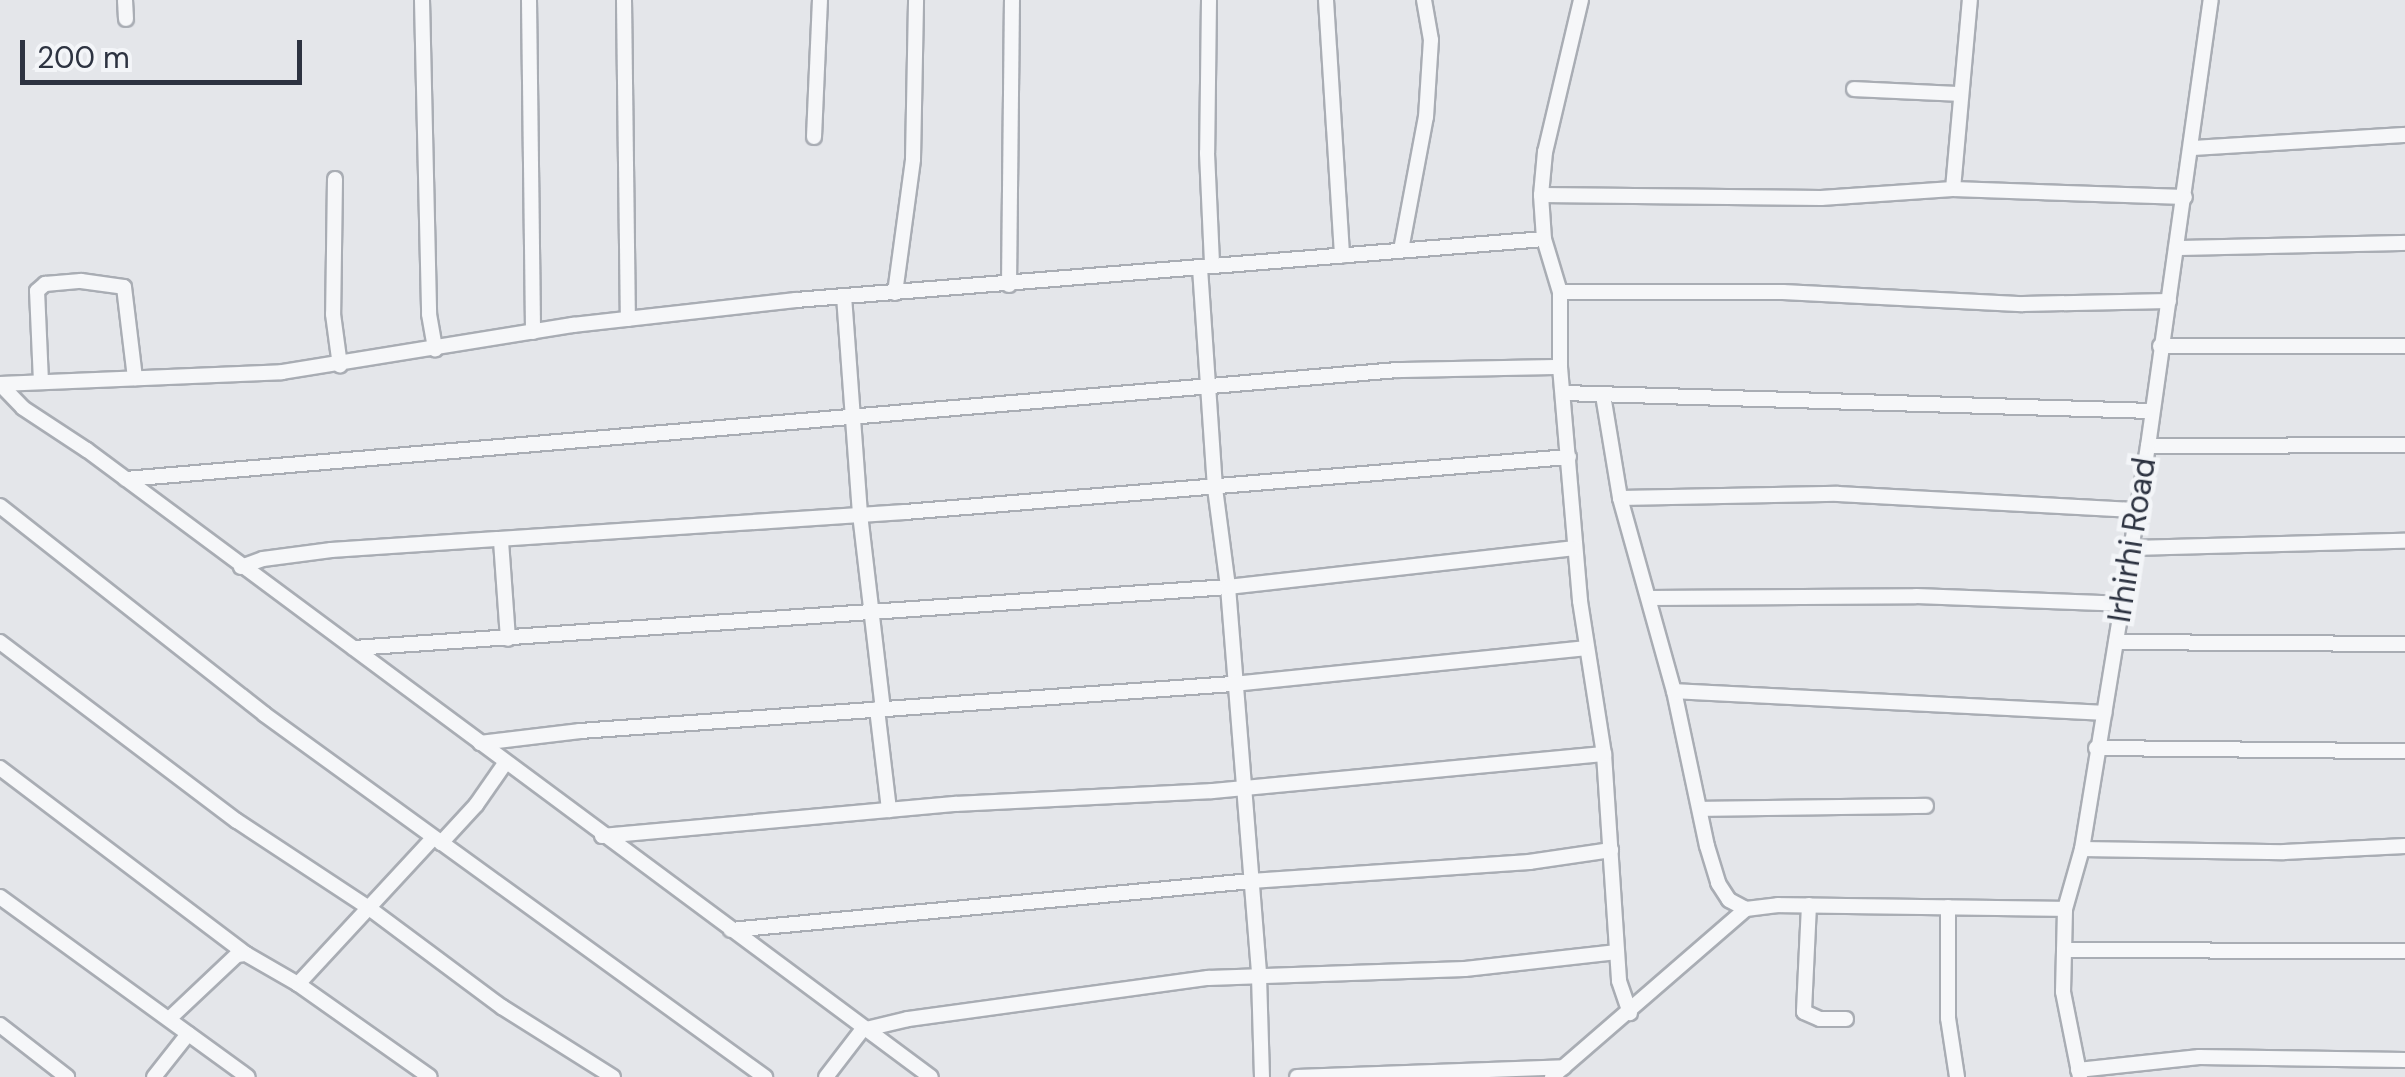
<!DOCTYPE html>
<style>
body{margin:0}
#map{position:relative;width:2405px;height:1077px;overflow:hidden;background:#e4e6ea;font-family:"DM Sans",sans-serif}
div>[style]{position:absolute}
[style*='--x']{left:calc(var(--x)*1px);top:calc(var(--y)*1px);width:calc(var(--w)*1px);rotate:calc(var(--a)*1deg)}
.roads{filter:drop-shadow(2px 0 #a9adb4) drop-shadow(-2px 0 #a9adb4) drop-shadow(0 2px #a9adb4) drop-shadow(0 -2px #a9adb4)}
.minor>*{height:14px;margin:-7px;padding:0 7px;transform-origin:7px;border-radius:7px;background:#f6f7f9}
span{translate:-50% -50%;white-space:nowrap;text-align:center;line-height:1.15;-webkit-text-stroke:9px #f3f5f8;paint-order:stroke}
.street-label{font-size:32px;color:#2d3341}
.scale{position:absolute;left:20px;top:40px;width:282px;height:45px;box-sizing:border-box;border:5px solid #2d3341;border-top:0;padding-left:12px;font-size:30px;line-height:35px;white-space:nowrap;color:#2d3341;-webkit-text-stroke:8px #f3f5f8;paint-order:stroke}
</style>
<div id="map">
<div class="roads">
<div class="minor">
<i style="--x:125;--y:0;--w:19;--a:87"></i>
<i style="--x:422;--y:0;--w:314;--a:88.7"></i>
<i style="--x:429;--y:314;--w:36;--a:80"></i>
<i style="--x:529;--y:0;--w:332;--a:89.3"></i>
<i style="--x:624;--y:0;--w:319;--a:89.3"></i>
<i style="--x:1209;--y:0;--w:153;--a:90.7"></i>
<i style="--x:1207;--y:153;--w:112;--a:87.4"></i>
<i style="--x:1326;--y:0;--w:256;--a:86.4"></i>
<i style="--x:1581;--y:0;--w:156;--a:103.3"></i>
<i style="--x:1545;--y:152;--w:43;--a:95.3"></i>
<i style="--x:1541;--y:195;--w:44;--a:86.1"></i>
<i style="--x:1544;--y:239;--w:55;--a:73.2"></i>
<i style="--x:1560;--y:292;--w:75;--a:90"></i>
<i style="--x:1560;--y:367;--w:235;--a:85.1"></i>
<i style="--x:1580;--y:601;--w:155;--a:81.1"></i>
<i style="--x:1604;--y:754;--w:227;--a:86.2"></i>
<i style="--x:1619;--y:981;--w:34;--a:71"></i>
<i style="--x:1854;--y:89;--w:107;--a:2.7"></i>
<i style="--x:814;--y:137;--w:137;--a:-87.5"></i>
<i style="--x:2192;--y:148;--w:213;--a:-3.5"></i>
<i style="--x:335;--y:179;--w:135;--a:90.8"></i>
<i style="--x:333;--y:314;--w:52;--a:82.3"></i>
<i style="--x:1953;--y:189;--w:190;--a:-84.9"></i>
<i style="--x:1541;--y:195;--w:280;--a:0.6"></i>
<i style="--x:1821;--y:198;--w:132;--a:-3.9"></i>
<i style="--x:1953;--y:189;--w:232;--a:2"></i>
<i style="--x:2176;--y:248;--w:229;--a:-1.3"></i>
<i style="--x:1401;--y:250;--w:135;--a:-79.4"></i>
<i style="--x:1426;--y:117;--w:77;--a:-86.3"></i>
<i style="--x:1431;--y:40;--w:41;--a:-99.9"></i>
<i style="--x:1200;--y:268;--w:221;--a:86.1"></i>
<i style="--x:1215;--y:488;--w:100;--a:82.5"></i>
<i style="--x:1228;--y:587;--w:390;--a:85.4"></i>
<i style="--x:1259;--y:976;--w:101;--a:88.3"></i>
<i style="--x:1009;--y:285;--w:285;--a:-89.4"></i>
<i style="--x:1560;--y:292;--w:223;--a:0"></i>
<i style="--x:1783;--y:292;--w:240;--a:2.9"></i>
<i style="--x:2023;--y:304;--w:146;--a:-1.2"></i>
<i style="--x:895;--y:293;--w:135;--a:-82.3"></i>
<i style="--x:913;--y:159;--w:159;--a:-88.9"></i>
<i style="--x:844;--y:296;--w:219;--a:85.8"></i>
<i style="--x:860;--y:514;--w:196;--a:83.3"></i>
<i style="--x:2160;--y:346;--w:245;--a:0"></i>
<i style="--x:41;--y:382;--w:91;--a:-92.5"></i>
<i style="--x:37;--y:291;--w:11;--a:-41"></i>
<i style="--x:45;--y:284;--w:36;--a:-5"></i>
<i style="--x:81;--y:281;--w:43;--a:7.9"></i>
<i style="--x:124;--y:287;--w:92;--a:83.1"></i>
<i style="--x:0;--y:384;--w:282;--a:-2.4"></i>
<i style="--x:282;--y:372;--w:295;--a:-9.2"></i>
<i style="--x:573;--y:325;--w:224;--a:-6.4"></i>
<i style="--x:796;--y:300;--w:750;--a:-4.66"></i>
<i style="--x:0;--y:384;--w:33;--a:46"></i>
<i style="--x:23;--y:408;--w:77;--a:33.3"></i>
<i style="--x:87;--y:450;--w:1051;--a:36.61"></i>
<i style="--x:1563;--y:393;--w:589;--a:1.75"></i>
<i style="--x:1603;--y:395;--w:104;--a:80.6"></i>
<i style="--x:1620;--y:498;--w:200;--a:74.4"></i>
<i style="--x:1674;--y:691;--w:158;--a:78"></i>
<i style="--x:1707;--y:846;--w:39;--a:73"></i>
<i style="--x:1718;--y:883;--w:20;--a:57"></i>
<i style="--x:1729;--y:900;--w:19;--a:28"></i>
<i style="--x:2148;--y:446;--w:257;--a:-0.2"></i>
<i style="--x:126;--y:479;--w:1276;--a:-4.9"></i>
<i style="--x:1397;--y:370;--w:163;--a:-1.1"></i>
<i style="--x:1620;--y:498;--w:218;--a:-1.1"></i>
<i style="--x:1838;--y:494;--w:299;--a:3.1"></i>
<i style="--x:0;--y:506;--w:336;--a:38.2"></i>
<i style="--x:264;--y:714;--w:619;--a:35.93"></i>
<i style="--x:501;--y:541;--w:98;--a:85.9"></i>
<i style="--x:2130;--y:548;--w:275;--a:-1.5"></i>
<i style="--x:241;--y:567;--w:23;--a:-20"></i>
<i style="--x:263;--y:559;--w:69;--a:-7.5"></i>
<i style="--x:331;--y:550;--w:575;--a:-3.79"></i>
<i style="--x:905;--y:512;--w:666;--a:-4.74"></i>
<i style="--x:1650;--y:598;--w:266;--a:-0.4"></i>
<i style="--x:1916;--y:596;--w:205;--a:2.2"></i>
<i style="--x:0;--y:642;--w:297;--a:37.1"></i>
<i style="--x:237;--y:821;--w:158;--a:33.4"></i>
<i style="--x:369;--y:908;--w:166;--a:36.7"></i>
<i style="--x:502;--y:1007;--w:131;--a:32.2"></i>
<i style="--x:2116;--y:642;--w:289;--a:0.4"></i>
<i style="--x:354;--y:648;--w:876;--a:-3.99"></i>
<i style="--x:1228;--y:587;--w:349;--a:-6.4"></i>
<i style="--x:1674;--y:691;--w:431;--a:2.9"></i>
<i style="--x:877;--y:709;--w:102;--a:83.2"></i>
<i style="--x:480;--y:743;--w:101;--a:-6.8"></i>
<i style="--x:580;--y:731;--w:655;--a:-4.12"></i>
<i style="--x:1233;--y:684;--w:354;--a:-5.8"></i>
<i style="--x:2096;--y:748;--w:309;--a:0.6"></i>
<i style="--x:0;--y:768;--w:308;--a:37.1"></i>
<i style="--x:1700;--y:809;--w:226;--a:-0.8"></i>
<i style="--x:602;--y:836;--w:356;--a:-5.2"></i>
<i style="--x:957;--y:804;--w:255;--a:-2.9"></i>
<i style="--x:1212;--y:791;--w:394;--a:-5.4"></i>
<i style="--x:441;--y:843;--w:52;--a:-47.4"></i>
<i style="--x:476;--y:805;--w:52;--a:-55.1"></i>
<i style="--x:2082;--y:849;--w:202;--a:0.9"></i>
<i style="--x:2284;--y:852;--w:121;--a:-2.8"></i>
<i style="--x:0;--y:897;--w:306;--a:36"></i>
<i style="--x:1809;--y:905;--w:107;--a:92.7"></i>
<i style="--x:1804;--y:1012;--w:17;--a:24"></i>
<i style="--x:1820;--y:1019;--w:26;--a:0"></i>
<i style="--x:1948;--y:907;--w:111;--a:90"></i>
<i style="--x:1948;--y:1018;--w:60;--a:81.3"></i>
<i style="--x:731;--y:930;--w:522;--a:-5.38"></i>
<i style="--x:1251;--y:881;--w:279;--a:-3.9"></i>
<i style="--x:1529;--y:862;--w:83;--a:-8.3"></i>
<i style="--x:2064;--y:950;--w:341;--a:0.2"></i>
<i style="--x:298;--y:984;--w:161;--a:35.2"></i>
<i style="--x:169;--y:1019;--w:93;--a:-43.3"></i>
<i style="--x:237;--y:955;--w:9;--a:-6"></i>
<i style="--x:246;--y:954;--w:60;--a:30"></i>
<i style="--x:298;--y:984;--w:199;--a:-47.2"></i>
<i style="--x:0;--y:1025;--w:85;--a:37.8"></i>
<i style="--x:2078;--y:1070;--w:122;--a:-6.1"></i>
<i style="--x:2199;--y:1057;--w:206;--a:0.8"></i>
<i style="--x:154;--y:1077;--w:55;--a:-51.7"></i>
<i style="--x:826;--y:1077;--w:59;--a:-52.5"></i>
<i style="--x:862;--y:1030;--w:47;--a:-13.4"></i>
<i style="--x:908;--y:1019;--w:303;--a:-7.8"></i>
<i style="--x:1208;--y:978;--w:257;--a:-2"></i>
<i style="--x:1465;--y:969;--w:153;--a:-6.4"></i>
<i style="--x:1297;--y:1077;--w:267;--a:-2.1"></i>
<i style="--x:1552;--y:1077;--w:257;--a:-40.9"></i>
<i style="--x:1746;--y:909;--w:32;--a:-7"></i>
<i style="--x:1778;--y:905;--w:287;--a:0.8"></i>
<i style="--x:2080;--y:1077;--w:87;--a:-101.3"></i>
<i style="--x:2063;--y:992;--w:83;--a:-88.6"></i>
<i style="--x:2065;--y:909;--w:62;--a:-74.2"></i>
<i style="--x:2082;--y:849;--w:408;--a:-80.7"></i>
<i style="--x:2148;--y:446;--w:450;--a:-82"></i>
</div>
</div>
<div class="street-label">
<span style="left:2132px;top:540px;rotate:-81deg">Irhirhi Road</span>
</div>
<div class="scale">200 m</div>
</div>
